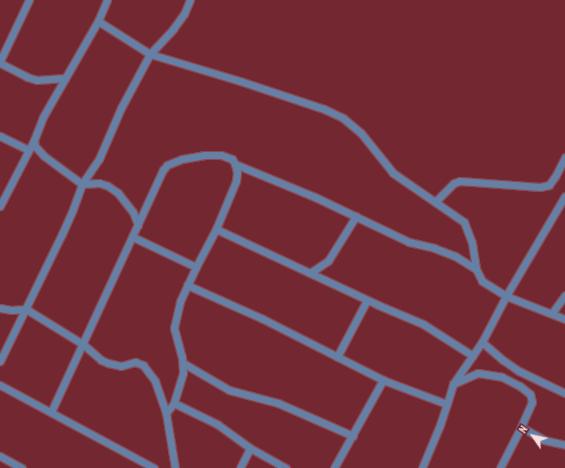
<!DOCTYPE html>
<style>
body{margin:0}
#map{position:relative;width:565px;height:468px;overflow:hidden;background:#732831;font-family:"PT Sans Narrow",sans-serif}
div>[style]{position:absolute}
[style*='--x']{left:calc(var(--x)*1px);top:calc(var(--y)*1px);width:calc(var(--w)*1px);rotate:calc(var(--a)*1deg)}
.roads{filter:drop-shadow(1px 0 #8b4950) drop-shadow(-1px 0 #8b4950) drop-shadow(0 1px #8b4950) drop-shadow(0 -1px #8b4950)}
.minor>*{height:7px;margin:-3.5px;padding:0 3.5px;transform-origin:3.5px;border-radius:3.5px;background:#657fa5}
span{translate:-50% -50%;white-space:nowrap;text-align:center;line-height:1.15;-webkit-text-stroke:3.5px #671d27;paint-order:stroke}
.north{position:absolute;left:513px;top:416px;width:40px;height:40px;-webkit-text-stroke:3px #671d27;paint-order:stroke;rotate:304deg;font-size:11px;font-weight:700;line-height:16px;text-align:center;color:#fadede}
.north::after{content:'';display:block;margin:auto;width:14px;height:18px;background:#fadede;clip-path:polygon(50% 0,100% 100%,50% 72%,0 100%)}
</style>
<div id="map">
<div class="roads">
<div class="minor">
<i style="--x:107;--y:0;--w:23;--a:113"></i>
<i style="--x:98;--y:21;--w:111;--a:119.8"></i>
<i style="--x:43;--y:117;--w:25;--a:111"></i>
<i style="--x:34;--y:140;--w:6;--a:81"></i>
<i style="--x:35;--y:146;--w:13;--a:48"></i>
<i style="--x:44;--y:156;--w:47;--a:36.4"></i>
<i style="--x:82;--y:184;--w:17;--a:-3"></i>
<i style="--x:99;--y:183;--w:9;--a:18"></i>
<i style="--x:108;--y:186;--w:12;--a:35"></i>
<i style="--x:118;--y:193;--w:24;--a:52"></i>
<i style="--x:133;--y:212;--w:14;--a:69"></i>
<i style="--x:98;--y:21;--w:62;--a:32.4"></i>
<i style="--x:150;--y:54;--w:94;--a:16.7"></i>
<i style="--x:240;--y:81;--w:89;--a:18.4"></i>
<i style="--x:324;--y:109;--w:21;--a:25"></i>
<i style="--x:343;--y:118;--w:23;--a:40"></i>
<i style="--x:361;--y:133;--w:51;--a:51.3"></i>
<i style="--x:393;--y:173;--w:86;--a:34.6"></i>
<i style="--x:464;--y:222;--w:22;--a:69"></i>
<i style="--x:472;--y:243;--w:26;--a:81"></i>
<i style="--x:476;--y:269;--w:13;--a:63"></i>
<i style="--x:482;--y:281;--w:28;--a:32"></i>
<i style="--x:506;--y:296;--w:63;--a:21.3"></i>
<i style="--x:0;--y:61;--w:68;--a:-64.6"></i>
<i style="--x:0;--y:63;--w:30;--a:27"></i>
<i style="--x:27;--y:77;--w:10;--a:17"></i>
<i style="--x:37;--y:80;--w:28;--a:-4"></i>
<i style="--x:0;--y:136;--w:32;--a:26"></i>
<i style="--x:235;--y:164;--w:87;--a:22.4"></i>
<i style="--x:315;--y:197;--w:104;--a:25.6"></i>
<i style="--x:409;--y:242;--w:26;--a:13"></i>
<i style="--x:434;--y:248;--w:22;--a:21"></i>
<i style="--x:455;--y:256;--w:25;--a:32"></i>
<i style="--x:436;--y:201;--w:25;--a:-45"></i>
<i style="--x:454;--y:183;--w:6;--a:-18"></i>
<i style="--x:460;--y:181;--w:80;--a:4.3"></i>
<i style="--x:540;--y:187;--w:9;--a:-13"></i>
<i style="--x:549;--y:185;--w:12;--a:-55"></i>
<i style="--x:556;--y:175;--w:20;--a:-63"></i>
<i style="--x:0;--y:206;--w:74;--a:-62.7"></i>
<i style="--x:216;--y:229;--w:179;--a:25.1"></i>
<i style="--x:378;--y:305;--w:49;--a:22.9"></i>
<i style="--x:423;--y:324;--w:59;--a:32.6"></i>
<i style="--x:133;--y:237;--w:70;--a:25.5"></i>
<i style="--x:310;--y:273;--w:22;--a:-34"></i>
<i style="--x:328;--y:261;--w:53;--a:-58.1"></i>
<i style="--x:187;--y:285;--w:83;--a:24.1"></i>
<i style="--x:263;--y:319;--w:135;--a:26.9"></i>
<i style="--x:383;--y:380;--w:68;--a:20.6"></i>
<i style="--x:447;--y:404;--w:21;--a:-73"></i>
<i style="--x:453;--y:384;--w:51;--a:-55.4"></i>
<i style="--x:482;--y:342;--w:52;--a:-62.4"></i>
<i style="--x:506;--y:296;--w:116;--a:-59.5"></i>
<i style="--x:0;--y:308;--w:11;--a:10"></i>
<i style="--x:11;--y:310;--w:15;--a:-4"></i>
<i style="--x:26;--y:309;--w:68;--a:31.8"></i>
<i style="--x:84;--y:345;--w:23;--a:41"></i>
<i style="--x:101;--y:360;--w:8;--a:23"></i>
<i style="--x:108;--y:363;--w:13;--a:13"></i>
<i style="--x:121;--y:366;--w:15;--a:-16"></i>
<i style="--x:135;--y:362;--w:9;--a:21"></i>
<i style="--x:143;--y:365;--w:20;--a:53"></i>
<i style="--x:155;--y:381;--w:34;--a:71"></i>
<i style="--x:166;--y:413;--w:56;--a:80.7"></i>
<i style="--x:552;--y:313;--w:22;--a:-54"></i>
<i style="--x:482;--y:342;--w:28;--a:41"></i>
<i style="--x:503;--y:360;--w:19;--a:35"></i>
<i style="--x:519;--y:371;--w:51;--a:25.6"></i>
<i style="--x:337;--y:357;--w:64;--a:-62.2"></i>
<i style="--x:0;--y:361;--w:141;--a:-64"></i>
<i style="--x:62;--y:234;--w:27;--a:-66"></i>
<i style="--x:73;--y:209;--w:27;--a:-70"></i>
<i style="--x:82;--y:184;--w:30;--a:-56"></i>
<i style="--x:99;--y:159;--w:56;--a:-66.7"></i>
<i style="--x:121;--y:108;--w:61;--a:-61.8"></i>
<i style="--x:150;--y:54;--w:34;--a:-47"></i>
<i style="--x:173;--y:29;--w:19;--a:-54"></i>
<i style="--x:184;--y:14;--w:15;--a:-67"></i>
<i style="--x:183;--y:363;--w:53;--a:30.4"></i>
<i style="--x:229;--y:390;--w:51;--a:14.9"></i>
<i style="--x:278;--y:403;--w:82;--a:23.7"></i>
<i style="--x:453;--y:384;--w:27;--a:-24"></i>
<i style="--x:478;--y:373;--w:24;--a:9"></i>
<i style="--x:502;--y:377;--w:20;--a:27"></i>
<i style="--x:520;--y:386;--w:13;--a:39"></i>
<i style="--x:530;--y:394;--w:8;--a:76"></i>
<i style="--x:532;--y:402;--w:27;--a:114"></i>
<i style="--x:521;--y:427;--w:26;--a:29"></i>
<i style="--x:544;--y:440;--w:22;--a:13"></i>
<i style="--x:0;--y:385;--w:175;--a:28.3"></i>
<i style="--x:174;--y:403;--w:48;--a:26"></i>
<i style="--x:217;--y:424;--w:41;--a:36"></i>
<i style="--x:51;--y:412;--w:267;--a:-65.2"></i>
<i style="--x:163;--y:170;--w:6;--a:-51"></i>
<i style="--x:167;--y:165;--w:16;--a:-22"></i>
<i style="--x:182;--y:159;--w:22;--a:-10"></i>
<i style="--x:204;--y:155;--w:17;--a:0"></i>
<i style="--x:221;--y:155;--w:12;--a:20"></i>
<i style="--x:232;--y:159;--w:6;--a:59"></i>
<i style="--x:235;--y:164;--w:9;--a:77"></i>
<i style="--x:237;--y:173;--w:8;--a:97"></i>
<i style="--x:236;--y:181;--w:52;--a:112.6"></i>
<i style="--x:216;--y:229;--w:43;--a:117.8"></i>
<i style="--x:196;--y:267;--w:38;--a:115"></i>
<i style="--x:180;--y:302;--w:27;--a:103"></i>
<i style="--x:174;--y:328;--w:30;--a:75"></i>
<i style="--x:182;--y:357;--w:16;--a:86"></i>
<i style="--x:183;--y:373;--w:31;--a:107"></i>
<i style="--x:174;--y:403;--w:13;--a:129"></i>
<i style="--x:0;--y:456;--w:25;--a:29"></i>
<i style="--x:240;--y:468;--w:22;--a:-63"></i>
<i style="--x:250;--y:448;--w:41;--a:29.1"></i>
<i style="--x:334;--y:468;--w:101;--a:-60.9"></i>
<i style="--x:422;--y:468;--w:47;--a:-67.3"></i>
<i style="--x:440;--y:425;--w:22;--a:-72"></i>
<i style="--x:500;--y:468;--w:46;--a:-62.9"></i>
</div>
</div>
<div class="north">N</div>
</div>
